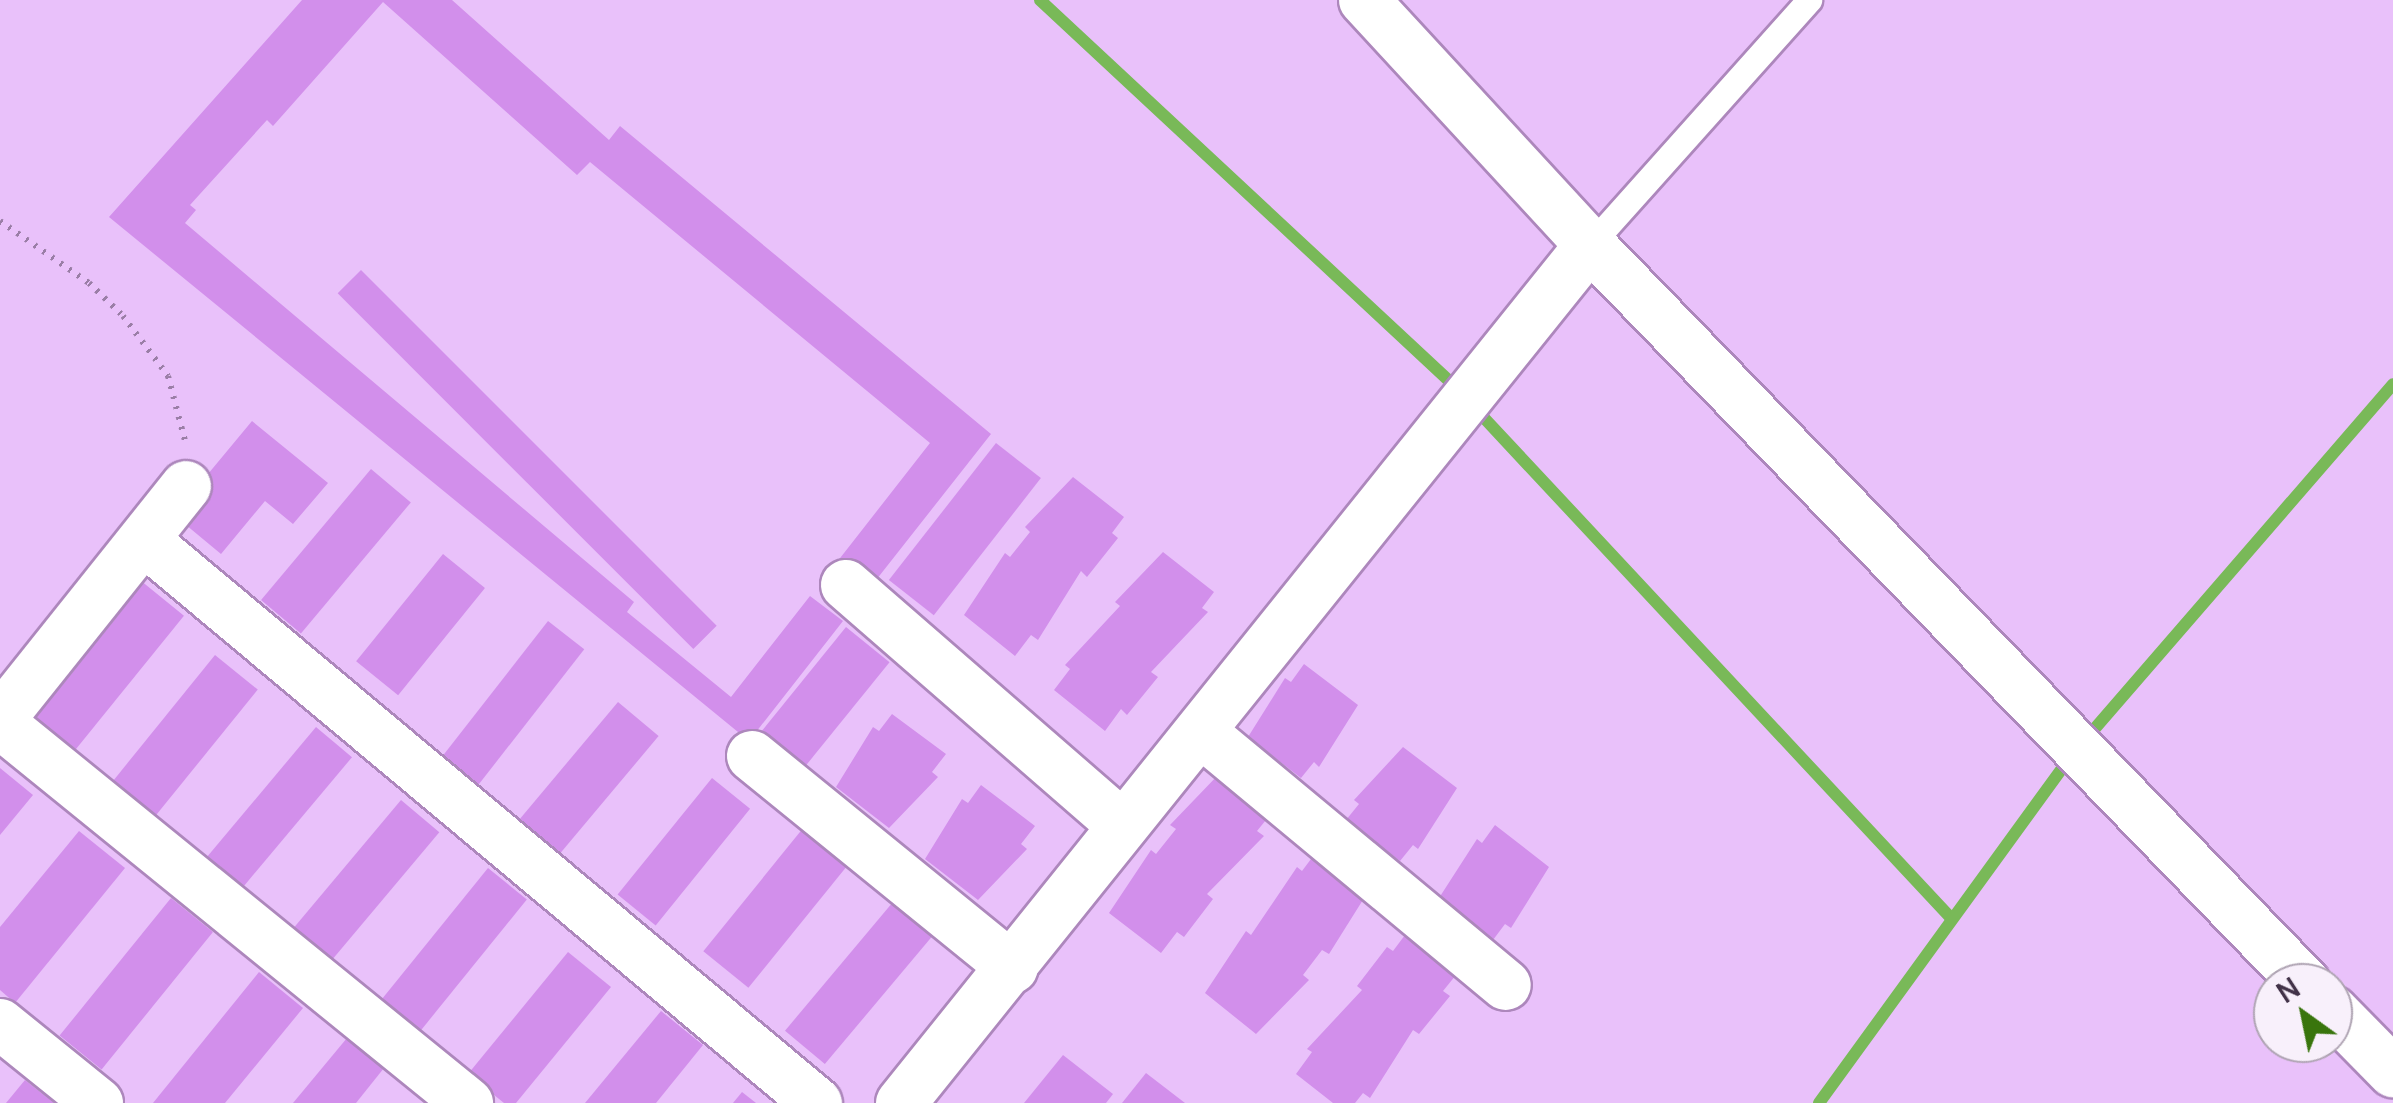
<!DOCTYPE html>
<style>
body{margin:0}
#map{position:relative;width:2393px;height:1103px;overflow:hidden;background:#e9c1fa;font-family:Manrope,sans-serif}
div>[style]{position:absolute}
[style*='--x']{left:calc(var(--x)*1px);top:calc(var(--y)*1px);width:calc(var(--w)*1px);rotate:calc(var(--a)*1deg)}
.stream>*{height:12px;margin:-6px;padding:0 6px;transform-origin:6px;border-radius:6px;background:#79b958}
.building>*{inset:0;background:#d28feb;transform-origin:0 0}
.path>*{height:6px;margin-top:-3px;transform-origin:0;background:repeating-linear-gradient(90deg,#9a7ea6 0 2.5px,transparent 0 10.5px)}
.roads{filter:drop-shadow(2px 0 #ad87bc) drop-shadow(-2px 0 #ad87bc) drop-shadow(0 2px #ad87bc) drop-shadow(0 -2px #ad87bc)}
.service>*{height:25px;margin:-12.5px;padding:0 12.5px;transform-origin:12.5px;border-radius:12.5px;background:#fff}
.minor>*{height:50px;margin:-25px;padding:0 25px;transform-origin:25px;border-radius:25px;background:#fff}
span{translate:-50% -50%;white-space:nowrap;text-align:center;line-height:1.15;-webkit-text-stroke:8px #f8f0fb;paint-order:stroke}
.north{position:absolute;left:2253px;top:963px;width:100px;height:100px;box-sizing:border-box;background:#f8f0fb;border:2px solid #afa4b3;border-radius:50%;rotate:327deg;font-size:28px;font-weight:700;line-height:40px;text-align:center;color:#423248}
.north::after{content:'';display:block;margin:auto;width:35px;height:45px;background:#39750d;clip-path:polygon(50% 0,100% 100%,50% 72%,0 100%)}
</style>
<div id="map">
<div class="stream">
<i style="--x:1040;--y:0;--w:572;--a:42.95"></i>
<i style="--x:1472;--y:405;--w:700;--a:46.97"></i>
<i style="--x:2084;--y:741;--w:472;--a:-49.1"></i>
<i style="--x:1819;--y:1103;--w:429;--a:-54"></i>
</div>
<div class="building">
<i style="clip-path:polygon(302px 0,452px 0,609px 140px,620px 126px,991px 434px,869px 589px,837px 562px,930px 443px,590px 162px,577px 175px,383px 2px,273px 126px,267px 120px,190px 205px,196px 210px,185px 223px,634px 602px,627px 612px,731px 697px,810px 596px,843px 621px,749px 741px,109px 217px)"></i>
<i style="left:361px;top:270px;width:503px;height:33px;rotate:45deg"></i>
<i style="clip-path:polygon(252px 421px,328px 483px,293px 524px,265px 501px,221px 554px,174px 515px)"></i>
<i style="left:996px;top:443px;width:57px;height:174px;rotate:38deg"></i>
<i style="left:371px;top:469px;width:52px;height:171px;rotate:40deg"></i>
<i style="clip-path:polygon(1073px 477px,1124px 517px,1112px 533px,1118px 538px,1087px 577px,1081px 571px,1038px 640px,1031px 635px,1015px 656px,964px 615px,1005px 553px,1010px 557px,1030px 532px,1025px 527px)"></i>
<i style="clip-path:polygon(1163px 552px,1214px 592px,1202px 608px,1208px 612px,1151px 672px,1158px 677px,1127px 715px,1121px 709px,1105px 731px,1054px 690px,1070px 669px,1065px 665px,1120px 606px,1115px 602px)"></i>
<i style="left:443px;top:554px;width:54px;height:138px;rotate:39deg"></i>
<i style="left:135px;top:576px;width:63px;height:176px;rotate:39deg"></i>
<i style="left:548px;top:621px;width:46px;height:175px;rotate:38deg"></i>
<i style="left:846px;top:627px;width:56px;height:147px;rotate:39deg"></i>
<i style="left:215px;top:655px;width:55px;height:163px;rotate:39deg"></i>
<i style="clip-path:polygon(1304px 664px,1358px 705px,1319px 767px,1314px 762px,1301px 778px,1248px 737px,1285px 678px,1291px 682px)"></i>
<i style="left:618px;top:702px;width:53px;height:154px;rotate:40deg"></i>
<i style="clip-path:polygon(892px 714px,946px 754px,932px 772px,938px 777px,889px 828px,836px 787px,873px 727px,879px 731px)"></i>
<i style="left:316px;top:727px;width:47px;height:170px;rotate:40deg"></i>
<i style="clip-path:polygon(1403px 747px,1457px 788px,1418px 849px,1413px 845px,1400px 861px,1346px 820px,1359px 804px,1354px 800px)"></i>
<i style="clip-path:polygon(0 768px,33px 795px,0 835px)"></i>
<i style="clip-path:polygon(1219px 774px,1270px 815px,1257px 831px,1264px 836px,1207px 894px,1213px 899px,1184px 937px,1177px 932px,1161px 953px,1109px 913px,1151px 850px,1156px 854px,1176px 829px,1170px 825px)"></i>
<i style="left:712px;top:778px;width:49px;height:150px;rotate:39deg"></i>
<i style="clip-path:polygon(981px 785px,1035px 826px,1021px 844px,1027px 849px,978px 900px,925px 859px,962px 799px,968px 803px)"></i>
<i style="left:401px;top:800px;width:50px;height:170px;rotate:40deg"></i>
<i style="clip-path:polygon(1495px 825px,1549px 867px,1511px 928px,1505px 924px,1493px 940px,1439px 898px,1477px 839px,1482px 843px)"></i>
<i style="left:804px;top:827px;width:58px;height:160px;rotate:39deg"></i>
<i style="clip-path:polygon(79px 831px,125px 868px,15px 1003px,0 990px,0 927px)"></i>
<i style="clip-path:polygon(1314px 855px,1366px 895px,1329px 954px,1322px 950px,1303px 975px,1309px 980px,1256px 1034px,1205px 993px,1246px 931px,1251px 935px,1297px 867px,1302px 871px)"></i>
<i style="left:488px;top:868px;width:50px;height:172px;rotate:39deg"></i>
<i style="left:171px;top:898px;width:54px;height:177px;rotate:39deg"></i>
<i style="left:893px;top:902px;width:52px;height:168px;rotate:40deg"></i>
<i style="clip-path:polygon(1405px 935px,1456px 975px,1443px 991px,1450px 996px,1419px 1034px,1413px 1030px,1370px 1098px,1363px 1093px,1355px 1103px,1333px 1103px,1296px 1074px,1312px 1052px,1307px 1049px,1362px 990px,1357px 986px,1387px 947px,1393px 951px)"></i>
<i style="clip-path:polygon(568px 952px,611px 987px,516px 1103px,504px 1103px,468px 1074px)"></i>
<i style="clip-path:polygon(259px 972px,303px 1008px,225px 1103px,153px 1103px)"></i>
<i style="clip-path:polygon(661px 1011px,703px 1045px,656px 1103px,585px 1103px)"></i>
<i style="clip-path:polygon(347px 1038px,384px 1068px,356px 1103px,293px 1103px)"></i>
<i style="clip-path:polygon(1063px 1055px,1113px 1094px,1106px 1103px,1024px 1103px)"></i>
<i style="clip-path:polygon(1146px 1073px,1185px 1103px,1122px 1103px)"></i>
<i style="clip-path:polygon(25px 1080px,54px 1103px,6px 1103px)"></i>
<i style="clip-path:polygon(742px 1092px,756px 1103px,733px 1103px)"></i>
</div>
<div class="path">
<i style="--x:0;--y:221;--w:108;--a:34.9"></i>
<i style="--x:89;--y:283;--w:47;--a:44.1"></i>
<i style="--x:123;--y:316;--w:75;--a:53.1"></i>
<i style="--x:168;--y:376;--w:67;--a:75.3"></i>
</div>
<div class="roads">
<div class="service">
<i style="--x:1590;--y:245;--w:329;--a:-48.2"></i>
</div>
<div class="minor">
<i style="--x:1364;--y:0;--w:333;--a:47.3"></i>
<i style="--x:1590;--y:245;--w:1028;--a:45.91"></i>
<i style="--x:145;--y:541;--w:876;--a:39.91"></i>
<i style="--x:846;--y:585;--w:367;--a:41"></i>
<i style="--x:0;--y:719;--w:298;--a:-51.4"></i>
<i style="--x:0;--y:723;--w:603;--a:39.08"></i>
<i style="--x:1201;--y:732;--w:396;--a:39.7"></i>
<i style="--x:752;--y:756;--w:336;--a:39.1"></i>
<i style="--x:2333;--y:1011;--w:86;--a:45.5"></i>
<i style="--x:0;--y:1024;--w:126;--a:38.9"></i>
<i style="--x:901;--y:1103;--w:1100;--a:-51.23"></i>
</div>
</div>
<div class="north">N</div>
</div>
